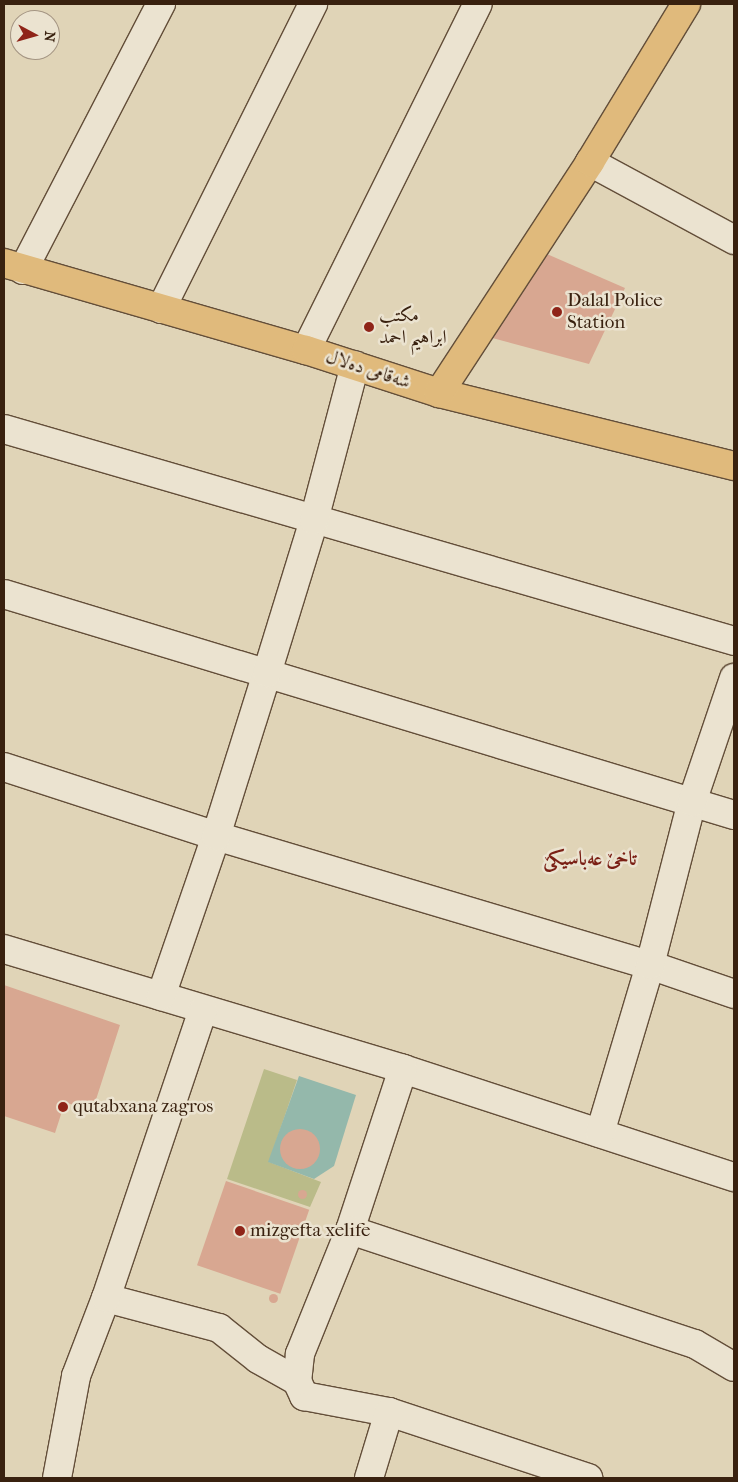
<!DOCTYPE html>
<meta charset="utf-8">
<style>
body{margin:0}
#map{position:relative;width:738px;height:1482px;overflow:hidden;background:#e0d4b7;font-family:"IM FELL French Canon",Amiri,serif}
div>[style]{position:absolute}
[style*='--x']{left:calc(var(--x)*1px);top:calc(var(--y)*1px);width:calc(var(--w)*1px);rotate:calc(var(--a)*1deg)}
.green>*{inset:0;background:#babb89}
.water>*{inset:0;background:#94b8ab}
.building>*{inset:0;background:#d8a791;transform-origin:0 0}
.round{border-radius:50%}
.roads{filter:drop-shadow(1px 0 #634e39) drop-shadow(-1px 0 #634e39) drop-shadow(0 1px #634e39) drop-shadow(0 -1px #634e39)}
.minor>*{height:28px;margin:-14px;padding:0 14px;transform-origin:14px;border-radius:14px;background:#ebe3d0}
.major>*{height:28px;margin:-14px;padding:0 14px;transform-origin:14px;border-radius:14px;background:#e0ba7c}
.dots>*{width:14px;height:14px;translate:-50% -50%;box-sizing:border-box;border:2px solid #ebe3d0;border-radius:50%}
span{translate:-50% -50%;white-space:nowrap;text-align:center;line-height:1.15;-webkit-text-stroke:5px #ebe3d0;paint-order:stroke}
.poi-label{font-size:19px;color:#39210f}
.left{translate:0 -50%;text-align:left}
.street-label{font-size:19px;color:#39210f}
.neighbourhood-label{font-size:20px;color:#7a1f14;font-weight:700}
.frame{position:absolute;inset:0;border:5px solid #39210f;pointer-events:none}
.north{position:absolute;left:10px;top:10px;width:50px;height:50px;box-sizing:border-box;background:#ebe3d0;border:1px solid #a49583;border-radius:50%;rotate:96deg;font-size:14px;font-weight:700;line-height:20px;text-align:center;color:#39210f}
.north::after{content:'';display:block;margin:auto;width:18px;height:22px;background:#8f2418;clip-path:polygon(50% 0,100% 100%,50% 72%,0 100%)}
</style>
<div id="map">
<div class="green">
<i style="clip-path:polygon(264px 1069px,297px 1080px,269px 1162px,321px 1182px,310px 1207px,227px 1179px)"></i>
</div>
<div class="water">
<i style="clip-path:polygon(299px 1076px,356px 1095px,334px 1166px,314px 1179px,268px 1162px)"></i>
</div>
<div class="building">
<i style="clip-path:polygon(540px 251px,625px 288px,589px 364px,485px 336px)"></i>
<i style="clip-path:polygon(4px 985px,120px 1025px,92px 1112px,65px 1102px,55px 1133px,4px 1116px)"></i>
<i class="round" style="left:280px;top:1129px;width:40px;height:40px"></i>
<i style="left:226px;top:1181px;width:88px;height:89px;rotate:19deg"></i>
<i class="round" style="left:297.5px;top:1189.5px;width:9px;height:9px"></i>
<i class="round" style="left:268.5px;top:1293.5px;width:9px;height:9px"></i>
</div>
<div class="roads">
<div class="minor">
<i style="--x:590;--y:162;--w:164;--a:28.4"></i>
<i style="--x:23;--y:270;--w:300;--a:-62.6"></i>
<i style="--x:161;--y:309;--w:341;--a:-63.5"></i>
<i style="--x:306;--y:350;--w:386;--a:-63.6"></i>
<i style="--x:4;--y:429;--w:760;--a:16.19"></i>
<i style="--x:4;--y:594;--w:763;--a:16.84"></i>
<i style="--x:4;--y:767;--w:223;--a:18"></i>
<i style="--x:216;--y:836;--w:453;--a:16.6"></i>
<i style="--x:650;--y:965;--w:89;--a:19"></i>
<i style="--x:4;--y:949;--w:417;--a:16.7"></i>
<i style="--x:403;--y:1069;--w:348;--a:18.1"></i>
<i style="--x:161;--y:996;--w:169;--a:-71"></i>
<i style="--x:216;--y:836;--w:171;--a:-72.6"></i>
<i style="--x:267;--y:673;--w:160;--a:-72.9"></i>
<i style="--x:314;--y:520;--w:160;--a:-75.2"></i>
<i style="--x:403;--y:1069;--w:169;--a:108.2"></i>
<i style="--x:350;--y:1230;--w:134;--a:112"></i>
<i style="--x:300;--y:1354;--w:27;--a:96"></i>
<i style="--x:297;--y:1381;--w:17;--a:65"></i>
<i style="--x:304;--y:1396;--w:86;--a:10.7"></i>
<i style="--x:389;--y:1412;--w:210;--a:18.3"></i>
<i style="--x:600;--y:1133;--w:175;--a:-73.4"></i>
<i style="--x:650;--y:965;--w:168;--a:-75.6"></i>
<i style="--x:692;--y:802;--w:131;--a:-71.3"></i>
<i style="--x:350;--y:1230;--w:363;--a:18.3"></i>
<i style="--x:695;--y:1344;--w:45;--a:30.5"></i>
<i style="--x:106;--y:1298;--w:117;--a:14.9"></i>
<i style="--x:219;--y:1328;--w:50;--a:38.5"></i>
<i style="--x:258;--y:1359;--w:45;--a:29.4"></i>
<i style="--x:57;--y:1478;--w:104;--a:-79.4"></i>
<i style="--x:76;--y:1376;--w:84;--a:-69"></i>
<i style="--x:106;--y:1298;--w:304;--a:-71.4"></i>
<i style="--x:369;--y:1478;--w:69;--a:-73.1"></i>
</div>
<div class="major">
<i style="--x:4;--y:263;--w:314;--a:16.1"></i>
<i style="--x:306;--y:350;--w:140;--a:17.9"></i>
<i style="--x:439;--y:393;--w:304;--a:13.9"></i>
<i style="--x:439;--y:393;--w:276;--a:-56.8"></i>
<i style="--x:590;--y:162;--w:185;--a:-58.7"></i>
</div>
</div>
<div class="dots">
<i style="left:557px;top:312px;background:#8f2418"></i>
<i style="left:369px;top:327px;background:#8f2418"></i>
<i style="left:63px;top:1107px;background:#8f2418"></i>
<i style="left:240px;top:1231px;background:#8f2418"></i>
</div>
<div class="poi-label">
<span class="left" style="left:567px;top:312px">Dalal Police<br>Station</span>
<span class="left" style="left:379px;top:327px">مكتب<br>ابراهيم احمد</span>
<span class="left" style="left:73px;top:1107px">qutabxana zagros</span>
<span class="left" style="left:250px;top:1231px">mizgefta xelife</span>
</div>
<div class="street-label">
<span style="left:368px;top:370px;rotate:18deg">شەقامی دەلال</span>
</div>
<div class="neighbourhood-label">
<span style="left:590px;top:858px">تاخێ عه‌باسيكێ</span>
</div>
<div class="frame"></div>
<div class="north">N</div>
</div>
